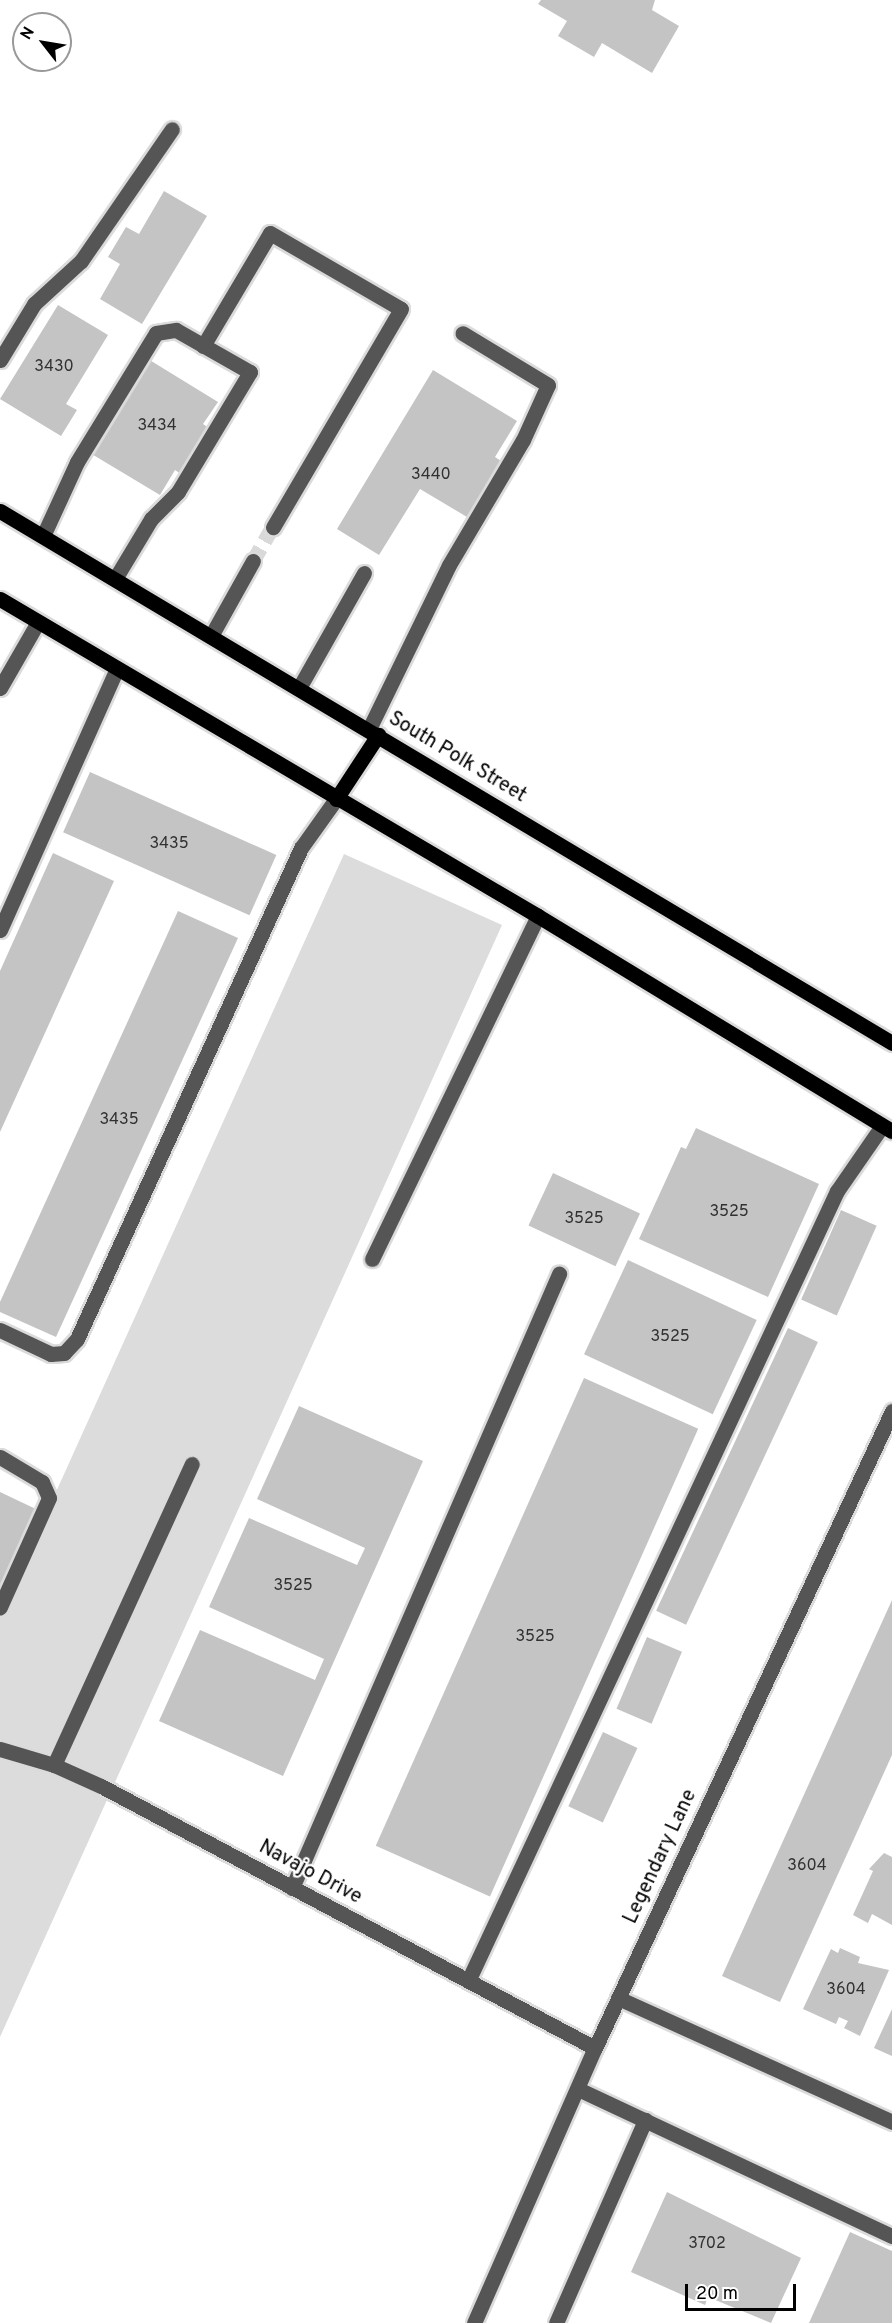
<!DOCTYPE html>
<style>
body{margin:0}
#map{position:relative;width:892px;height:2323px;overflow:hidden;background:#fff;font-family:Overpass,sans-serif}
div>[style]{position:absolute}
[style*='--x']{left:calc(var(--x)*1px);top:calc(var(--y)*1px);width:calc(var(--w)*1px);rotate:calc(var(--a)*1deg)}
.green>*{inset:0;background:#dcdcdc}
.building>*{inset:0;background:#c4c4c4;transform-origin:0 0}
.minor-tunnel>*{height:15px;margin-top:-7.5px;transform-origin:0;background:repeating-linear-gradient(90deg,#d9d9d9 0 15px,transparent 0 23px)}
.roads{filter:drop-shadow(2px 0 #dbdbdb) drop-shadow(-2px 0 #dbdbdb) drop-shadow(0 2px #dbdbdb) drop-shadow(0 -2px #dbdbdb)}
.minor>*{height:15px;margin:-7.5px;padding:0 7.5px;transform-origin:7.5px;border-radius:7.5px;background:#555}
.major>*{height:15px;margin:-7.5px;padding:0 7.5px;transform-origin:7.5px;border-radius:7.5px;background:#000}
span{translate:-50% -50%;white-space:nowrap;text-align:center;line-height:1.15;-webkit-text-stroke:4.5px #fff;paint-order:stroke}
.number-label{font-size:16px;color:#313131}
.number-label span{-webkit-text-stroke-width:0}
.street-label{font-size:20px;color:#000}
.north{position:absolute;left:12px;top:12px;width:60px;height:60px;box-sizing:border-box;background:#fff;border:2px solid #999;border-radius:50%;rotate:301deg;font-size:16px;font-weight:700;line-height:24px;text-align:center;color:#000}
.north::after{content:'';display:block;margin:auto;width:21px;height:27px;background:#000;clip-path:polygon(50% 0,100% 100%,50% 72%,0 100%)}
.scale{position:absolute;left:685px;top:2284px;width:111px;height:27px;box-sizing:border-box;border:3px solid #000;border-top:0;padding-left:8px;font-size:18px;line-height:21px;white-space:nowrap;color:#000;-webkit-text-stroke:4px #fff;paint-order:stroke}
</style>
<div id="map">
<div class="green">
<i style="clip-path:polygon(344px 854px,502px 925px,0 2037px,0 1616px)"></i>
</div>
<div class="building">
<i style="clip-path:polygon(541px 0,655px 0,652px 10px,679px 26px,652px 73px,602px 43px,594px 57px,558px 36px,567px 21px,538px 4px)"></i>
<i style="clip-path:polygon(164px 191px,207px 216px,142px 324px,100px 299px,120px 264px,108px 257px,126px 227px,139px 234px)"></i>
<i style="clip-path:polygon(58px 305px,108px 335px,66px 404px,77px 410px,61px 436px,0 399px)"></i>
<i style="clip-path:polygon(148px 359px,218px 402px,203px 424px,209px 428px,181px 474px,175px 470px,160px 495px,90px 453px)"></i>
<i style="clip-path:polygon(433px 370px,517px 421px,495px 457px,501px 461px,467px 517px,420px 489px,379px 555px,337px 529px)"></i>
<i style="left:90px;top:772px;width:204px;height:66px;rotate:24deg"></i>
<i style="clip-path:polygon(53px 853px,114px 881px,0 1132px,0 971px)"></i>
<i style="clip-path:polygon(178px 911px,238px 938px,56px 1337px,0 1312px,0 1302px)"></i>
<i style="clip-path:polygon(696px 1128px,819px 1184px,768px 1297px,639px 1239px,681px 1147px,686px 1149px)"></i>
<i style="left:553px;top:1173px;width:96px;height:58px;rotate:25deg"></i>
<i style="left:841px;top:1210px;width:39px;height:98px;rotate:24deg"></i>
<i style="left:628px;top:1260px;width:142px;height:104px;rotate:25deg"></i>
<i style="left:788px;top:1328px;width:33px;height:312px;rotate:25deg"></i>
<i style="left:584px;top:1378px;width:125px;height:512px;rotate:24deg"></i>
<i style="clip-path:polygon(299px 1406px,423px 1461px,283px 1776px,159px 1721px,200px 1630px,315px 1680px,324px 1659px,209px 1607px,249px 1518px,357px 1565px,365px 1548px,257px 1499px)"></i>
<i style="clip-path:polygon(0 1492px,40px 1511px,0 1599px)"></i>
<i style="clip-path:polygon(892px 1600px,892px 1755px,780px 2002px,722px 1976px)"></i>
<i style="left:647px;top:1637px;width:38px;height:78px;rotate:23deg"></i>
<i style="left:603px;top:1732px;width:38px;height:82px;rotate:25deg"></i>
<i style="clip-path:polygon(884px 1853px,892px 1857px,892px 1925px,872px 1914px,868px 1923px,853px 1915px,873px 1871px,869px 1869px)"></i>
<i style="clip-path:polygon(840px 1948px,860px 1957px,858px 1963px,889px 1970px,860px 2036px,844px 2028px,848px 2021px,839px 2017px,836px 2024px,803px 2009px,831px 1949px,838px 1953px)"></i>
<i style="clip-path:polygon(892px 2009px,892px 2056px,874px 2048px)"></i>
<i style="clip-path:polygon(667px 2192px,801px 2258px,771px 2323px,708px 2297px,705px 2305px,631px 2272px)"></i>
<i style="clip-path:polygon(850px 2232px,892px 2251px,892px 2323px,809px 2323px)"></i>
</div>
<div class="minor-tunnel">
<i style="--x:253;--y:561;--w:39;--a:-60"></i>
</div>
<div class="roads">
<div class="minor">
<i style="--x:203;--y:346;--w:131;--a:-59.3"></i>
<i style="--x:270;--y:233;--w:151;--a:30.1"></i>
<i style="--x:401;--y:309;--w:253;--a:120.4"></i>
<i style="--x:0;--y:360;--w:66;--a:-58.7"></i>
<i style="--x:34;--y:304;--w:64;--a:-42.5"></i>
<i style="--x:81;--y:261;--w:160;--a:-55.4"></i>
<i style="--x:43;--y:536;--w:81;--a:-65.3"></i>
<i style="--x:77;--y:462;--w:151;--a:-58.5"></i>
<i style="--x:156;--y:333;--w:20;--a:-9"></i>
<i style="--x:176;--y:330;--w:85;--a:29.6"></i>
<i style="--x:250;--y:372;--w:140;--a:121"></i>
<i style="--x:178;--y:492;--w:38;--a:135"></i>
<i style="--x:151;--y:519;--w:70;--a:121"></i>
<i style="--x:211;--y:636;--w:86;--a:-60.8"></i>
<i style="--x:0;--y:688;--w:76;--a:-60.1"></i>
<i style="--x:299;--y:688;--w:132;--a:-60.5"></i>
<i style="--x:369;--y:729;--w:182;--a:-64"></i>
<i style="--x:449;--y:565;--w:145;--a:-59.4"></i>
<i style="--x:523;--y:440;--w:60;--a:-65.6"></i>
<i style="--x:548;--y:385;--w:100;--a:-148.8"></i>
<i style="--x:0;--y:930;--w:286;--a:-65.9"></i>
<i style="--x:372;--y:1259;--w:381;--a:-64.2"></i>
<i style="--x:0;--y:1330;--w:56;--a:25.2"></i>
<i style="--x:51;--y:1354;--w:13;--a:-4"></i>
<i style="--x:64;--y:1353;--w:19;--a:-47"></i>
<i style="--x:77;--y:1339;--w:540;--a:-65.48"></i>
<i style="--x:301;--y:848;--w:60;--a:-54.5"></i>
<i style="--x:0;--y:1457;--w:49;--a:30.8"></i>
<i style="--x:42;--y:1482;--w:17;--a:66"></i>
<i style="--x:49;--y:1498;--w:120;--a:114.2"></i>
<i style="--x:0;--y:1749;--w:56;--a:16.5"></i>
<i style="--x:54;--y:1765;--w:51;--a:24.1"></i>
<i style="--x:101;--y:1786;--w:559;--a:27.94"></i>
<i style="--x:54;--y:1765;--w:331;--a:-65.4"></i>
<i style="--x:292;--y:1888;--w:670;--a:-66.5"></i>
<i style="--x:469;--y:1979;--w:870;--a:-64.97"></i>
<i style="--x:837;--y:1191;--w:79;--a:-55.3"></i>
<i style="--x:618;--y:1998;--w:301;--a:24.3"></i>
<i style="--x:578;--y:2089;--w:347;--a:25.1"></i>
<i style="--x:474;--y:2323;--w:300;--a:-66.3"></i>
<i style="--x:595;--y:2048;--w:703;--a:-65"></i>
<i style="--x:556;--y:2323;--w:222;--a:-66.3"></i>
</div>
<div class="major">
<i style="--x:0;--y:511;--w:1039;--a:30.81"></i>
<i style="--x:0;--y:599;--w:624;--a:30.51"></i>
<i style="--x:538;--y:916;--w:414;--a:31.3"></i>
<i style="--x:336;--y:799;--w:77;--a:-56.7"></i>
</div>
</div>
<div class="number-label">
<span style="left:54px;top:367px">3430</span>
<span style="left:157px;top:426px">3434</span>
<span style="left:431px;top:475px">3440</span>
<span style="left:169px;top:844px">3435</span>
<span style="left:119px;top:1120px">3435</span>
<span style="left:729px;top:1212px">3525</span>
<span style="left:584px;top:1219px">3525</span>
<span style="left:670px;top:1337px">3525</span>
<span style="left:293px;top:1586px">3525</span>
<span style="left:535px;top:1637px">3525</span>
<span style="left:807px;top:1866px">3604</span>
<span style="left:846px;top:1990px">3604</span>
<span style="left:707px;top:2244px">3702</span>
</div>
<div class="street-label">
<span style="left:457px;top:758px;rotate:31deg">South Polk Street</span>
<span style="left:661px;top:1857px;rotate:-65deg">Legendary Lane</span>
<span style="left:310px;top:1873px;rotate:28deg">Navajo Drive</span>
</div>
<div class="north">N</div>
<div class="scale">20 m</div>
</div>
